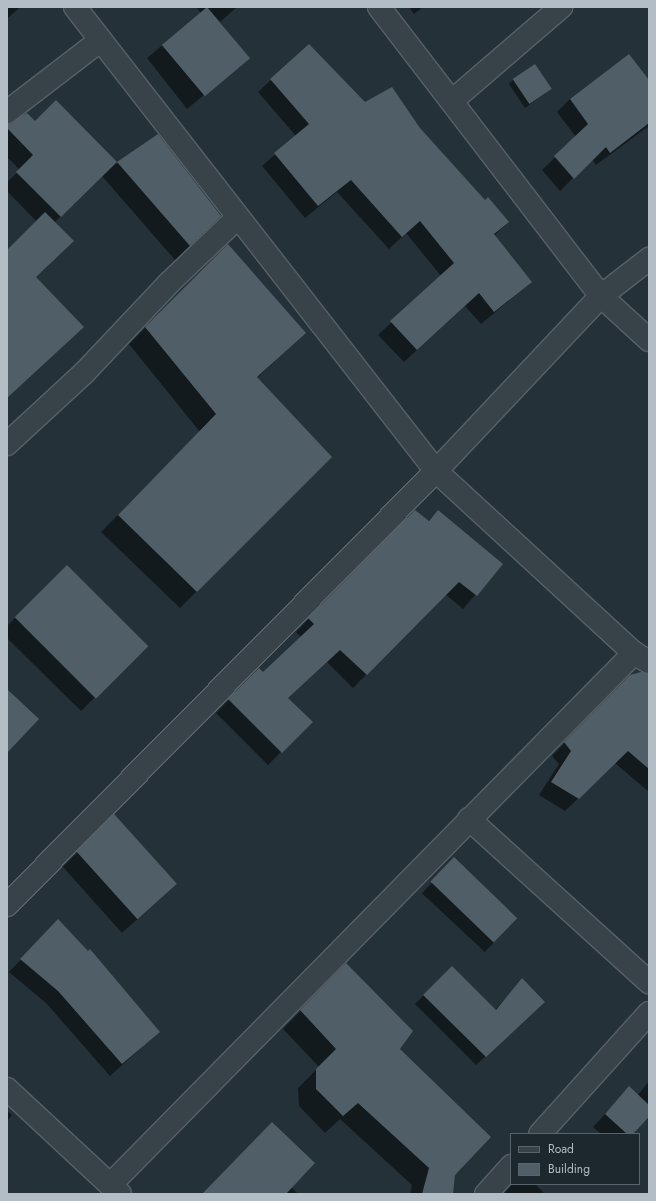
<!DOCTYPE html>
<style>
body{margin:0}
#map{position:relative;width:656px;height:1201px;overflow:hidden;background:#243138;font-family:Jost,sans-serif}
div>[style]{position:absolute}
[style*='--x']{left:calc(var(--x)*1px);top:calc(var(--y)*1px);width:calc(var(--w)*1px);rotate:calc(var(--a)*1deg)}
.shadow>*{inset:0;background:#0007;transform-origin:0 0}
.building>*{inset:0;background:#505e67;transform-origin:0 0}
.roads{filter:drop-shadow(1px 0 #566067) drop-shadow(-1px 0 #566067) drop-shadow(0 1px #566067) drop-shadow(0 -1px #566067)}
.minor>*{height:22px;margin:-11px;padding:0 11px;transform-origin:11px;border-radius:11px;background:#384249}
span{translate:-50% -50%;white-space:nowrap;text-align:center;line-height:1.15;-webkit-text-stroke:3px #1d272e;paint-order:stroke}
.frame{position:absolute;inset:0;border:8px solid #b3bdc5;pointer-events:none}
.legend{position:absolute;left:510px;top:1133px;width:130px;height:52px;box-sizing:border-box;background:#1d272e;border:1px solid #59636a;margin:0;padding:5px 7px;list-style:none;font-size:12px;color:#b3bdc5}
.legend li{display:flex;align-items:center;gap:8px;height:20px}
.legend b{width:20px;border:1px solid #59636a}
</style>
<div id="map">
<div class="shadow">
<i style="clip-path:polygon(7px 7px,20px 7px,7px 19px)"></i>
<i style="clip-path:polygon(196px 7px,237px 7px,220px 22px,249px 58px,187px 109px,147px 58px,201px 13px)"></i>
<i style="clip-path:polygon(409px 7px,423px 7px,414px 14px)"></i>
<i style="clip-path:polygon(629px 55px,649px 82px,649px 126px,596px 165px,592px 159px,560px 191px,542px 170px,576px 137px,557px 112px,570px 99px)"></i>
<i style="clip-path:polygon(514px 79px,551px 89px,525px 108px,509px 84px)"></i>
<i style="clip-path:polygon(271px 80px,365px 103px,419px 129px,484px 201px,508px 222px,494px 236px,531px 282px,481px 324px,465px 306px,404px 362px,378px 335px,441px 276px,406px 233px,389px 249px,337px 192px,305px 218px,262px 166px,296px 136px,258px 92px)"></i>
<i style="clip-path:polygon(56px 102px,117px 164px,157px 135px,206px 230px,175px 260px,102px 176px,54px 223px,35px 278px,7px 398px,7px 252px,37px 222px,7px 191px,7px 182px,20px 170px,7px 157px,7px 127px,27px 114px,35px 122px)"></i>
<i style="clip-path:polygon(228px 245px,288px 349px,257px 378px,331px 457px,180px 608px,101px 532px,200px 432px,129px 344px)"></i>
<i style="clip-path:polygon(415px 511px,428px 521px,438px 511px,502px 564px,463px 609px,445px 594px,353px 688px,327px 662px,287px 698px,311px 722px,268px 765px,216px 713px,259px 670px,263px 673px,302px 638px,296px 632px)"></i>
<i style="clip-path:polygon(67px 566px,147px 646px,81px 711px,7px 638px,7px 626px)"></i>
<i style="clip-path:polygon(630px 676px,649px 680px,649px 792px,615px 763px,565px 811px,539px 795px,559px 764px,552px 756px)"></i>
<i style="clip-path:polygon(114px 816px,161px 898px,122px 933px,63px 867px)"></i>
<i style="left:454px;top:859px;width:86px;height:47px;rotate:43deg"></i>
<i style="clip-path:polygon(58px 921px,159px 1032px,110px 1076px,46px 1003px,9px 972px)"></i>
<i style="clip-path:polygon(346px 964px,398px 1049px,455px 1175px,452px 1194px,410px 1194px,412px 1185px,340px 1119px,325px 1133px,299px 1106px,298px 1088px,319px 1067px,283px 1029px)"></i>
<i style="clip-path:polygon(452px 968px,495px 1010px,522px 980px,534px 1011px,476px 1065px,415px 1004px)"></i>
<i style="clip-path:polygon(649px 1081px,649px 1118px,631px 1134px,601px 1134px,593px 1127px,629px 1088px,637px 1096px)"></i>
<i style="clip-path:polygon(7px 1111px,12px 1115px,7px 1121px)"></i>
<i style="clip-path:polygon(513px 1184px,535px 1184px,545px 1194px,503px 1194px)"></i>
<i style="clip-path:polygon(291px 1187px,298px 1194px,203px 1194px)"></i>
</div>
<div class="building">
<i style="left:207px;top:7px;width:67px;height:59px;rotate:50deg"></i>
<i style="clip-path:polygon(309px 44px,365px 102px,392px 87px,420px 128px,485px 200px,488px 197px,509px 222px,494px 234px,532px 282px,494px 312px,479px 293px,417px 350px,390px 321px,454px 263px,420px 221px,402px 237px,351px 180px,318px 206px,274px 153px,309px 124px,270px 79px)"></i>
<i style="clip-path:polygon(629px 54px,649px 80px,649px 123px,610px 153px,606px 147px,574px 179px,554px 156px,588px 124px,570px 99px)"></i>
<i style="left:535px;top:64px;width:30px;height:27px;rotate:56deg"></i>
<i style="clip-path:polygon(56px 100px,117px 162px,61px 217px,16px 172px,33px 155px,7px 128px,8px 124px,27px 113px,35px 121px)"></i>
<i style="clip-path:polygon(158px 134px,221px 216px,190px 246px,117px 162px)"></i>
<i style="clip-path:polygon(45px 212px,74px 241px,36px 277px,84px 327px,7px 398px,7px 250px)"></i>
<i style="clip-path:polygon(228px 244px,306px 333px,257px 377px,332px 457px,197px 592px,118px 515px,216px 414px,145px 327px)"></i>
<i style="clip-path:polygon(415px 510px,429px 521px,438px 510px,503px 564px,477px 596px,459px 582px,367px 675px,340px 650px,288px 698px,313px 722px,282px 753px,228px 699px,259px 668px,263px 672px,314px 624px,308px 618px)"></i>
<i style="left:67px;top:565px;width:115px;height:74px;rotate:45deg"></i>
<i style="clip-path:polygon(641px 672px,649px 674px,649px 769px,628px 751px,579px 799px,551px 782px,571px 751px,564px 742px,630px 675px)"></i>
<i style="clip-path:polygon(7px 689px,39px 719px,7px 753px)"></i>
<i style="left:114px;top:814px;width:94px;height:53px;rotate:48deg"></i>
<i style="left:454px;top:857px;width:88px;height:34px;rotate:44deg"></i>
<i style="clip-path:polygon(58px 919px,88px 951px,90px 949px,160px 1032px,122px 1064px,58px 991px,20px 959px)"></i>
<i style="clip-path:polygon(346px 963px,413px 1031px,400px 1049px,491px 1137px,455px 1175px,453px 1194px,422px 1194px,429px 1168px,358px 1103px,343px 1116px,316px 1089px,316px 1069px,336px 1049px,300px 1010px)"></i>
<i style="clip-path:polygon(452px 966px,496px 1010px,522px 978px,545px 1002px,486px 1057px,423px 995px)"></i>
<i style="clip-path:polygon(629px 1086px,649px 1105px,649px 1117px,633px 1134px,627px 1134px,605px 1114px)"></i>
<i style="clip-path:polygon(272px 1122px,315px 1163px,286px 1194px,202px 1194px)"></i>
</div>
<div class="roads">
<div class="minor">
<i style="--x:75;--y:7;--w:588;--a:52.12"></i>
<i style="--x:436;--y:471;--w:269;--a:42.6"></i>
<i style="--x:634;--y:653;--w:17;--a:31"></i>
<i style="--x:379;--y:7;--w:364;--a:52.5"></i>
<i style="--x:601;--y:296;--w:65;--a:42.5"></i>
<i style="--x:453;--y:100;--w:143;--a:-40.7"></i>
<i style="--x:7;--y:112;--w:118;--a:-37.5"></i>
<i style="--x:7;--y:444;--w:105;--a:-42.7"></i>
<i style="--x:84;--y:373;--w:124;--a:-46.6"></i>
<i style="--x:169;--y:283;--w:95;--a:-43.7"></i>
<i style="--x:469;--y:819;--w:243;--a:42.2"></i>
<i style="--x:7;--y:905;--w:610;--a:-45.33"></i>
<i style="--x:436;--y:471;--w:241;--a:-46.7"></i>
<i style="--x:601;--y:296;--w:61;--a:-37.6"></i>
<i style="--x:7;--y:1089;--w:154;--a:42.9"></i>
<i style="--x:540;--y:1134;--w:163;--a:-48"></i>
<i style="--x:110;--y:1185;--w:747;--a:-45.43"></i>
<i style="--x:486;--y:1194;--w:38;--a:-48"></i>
</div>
</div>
<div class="frame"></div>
<ul class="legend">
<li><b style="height:5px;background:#384249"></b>Road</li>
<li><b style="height:11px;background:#505e67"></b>Building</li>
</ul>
</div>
